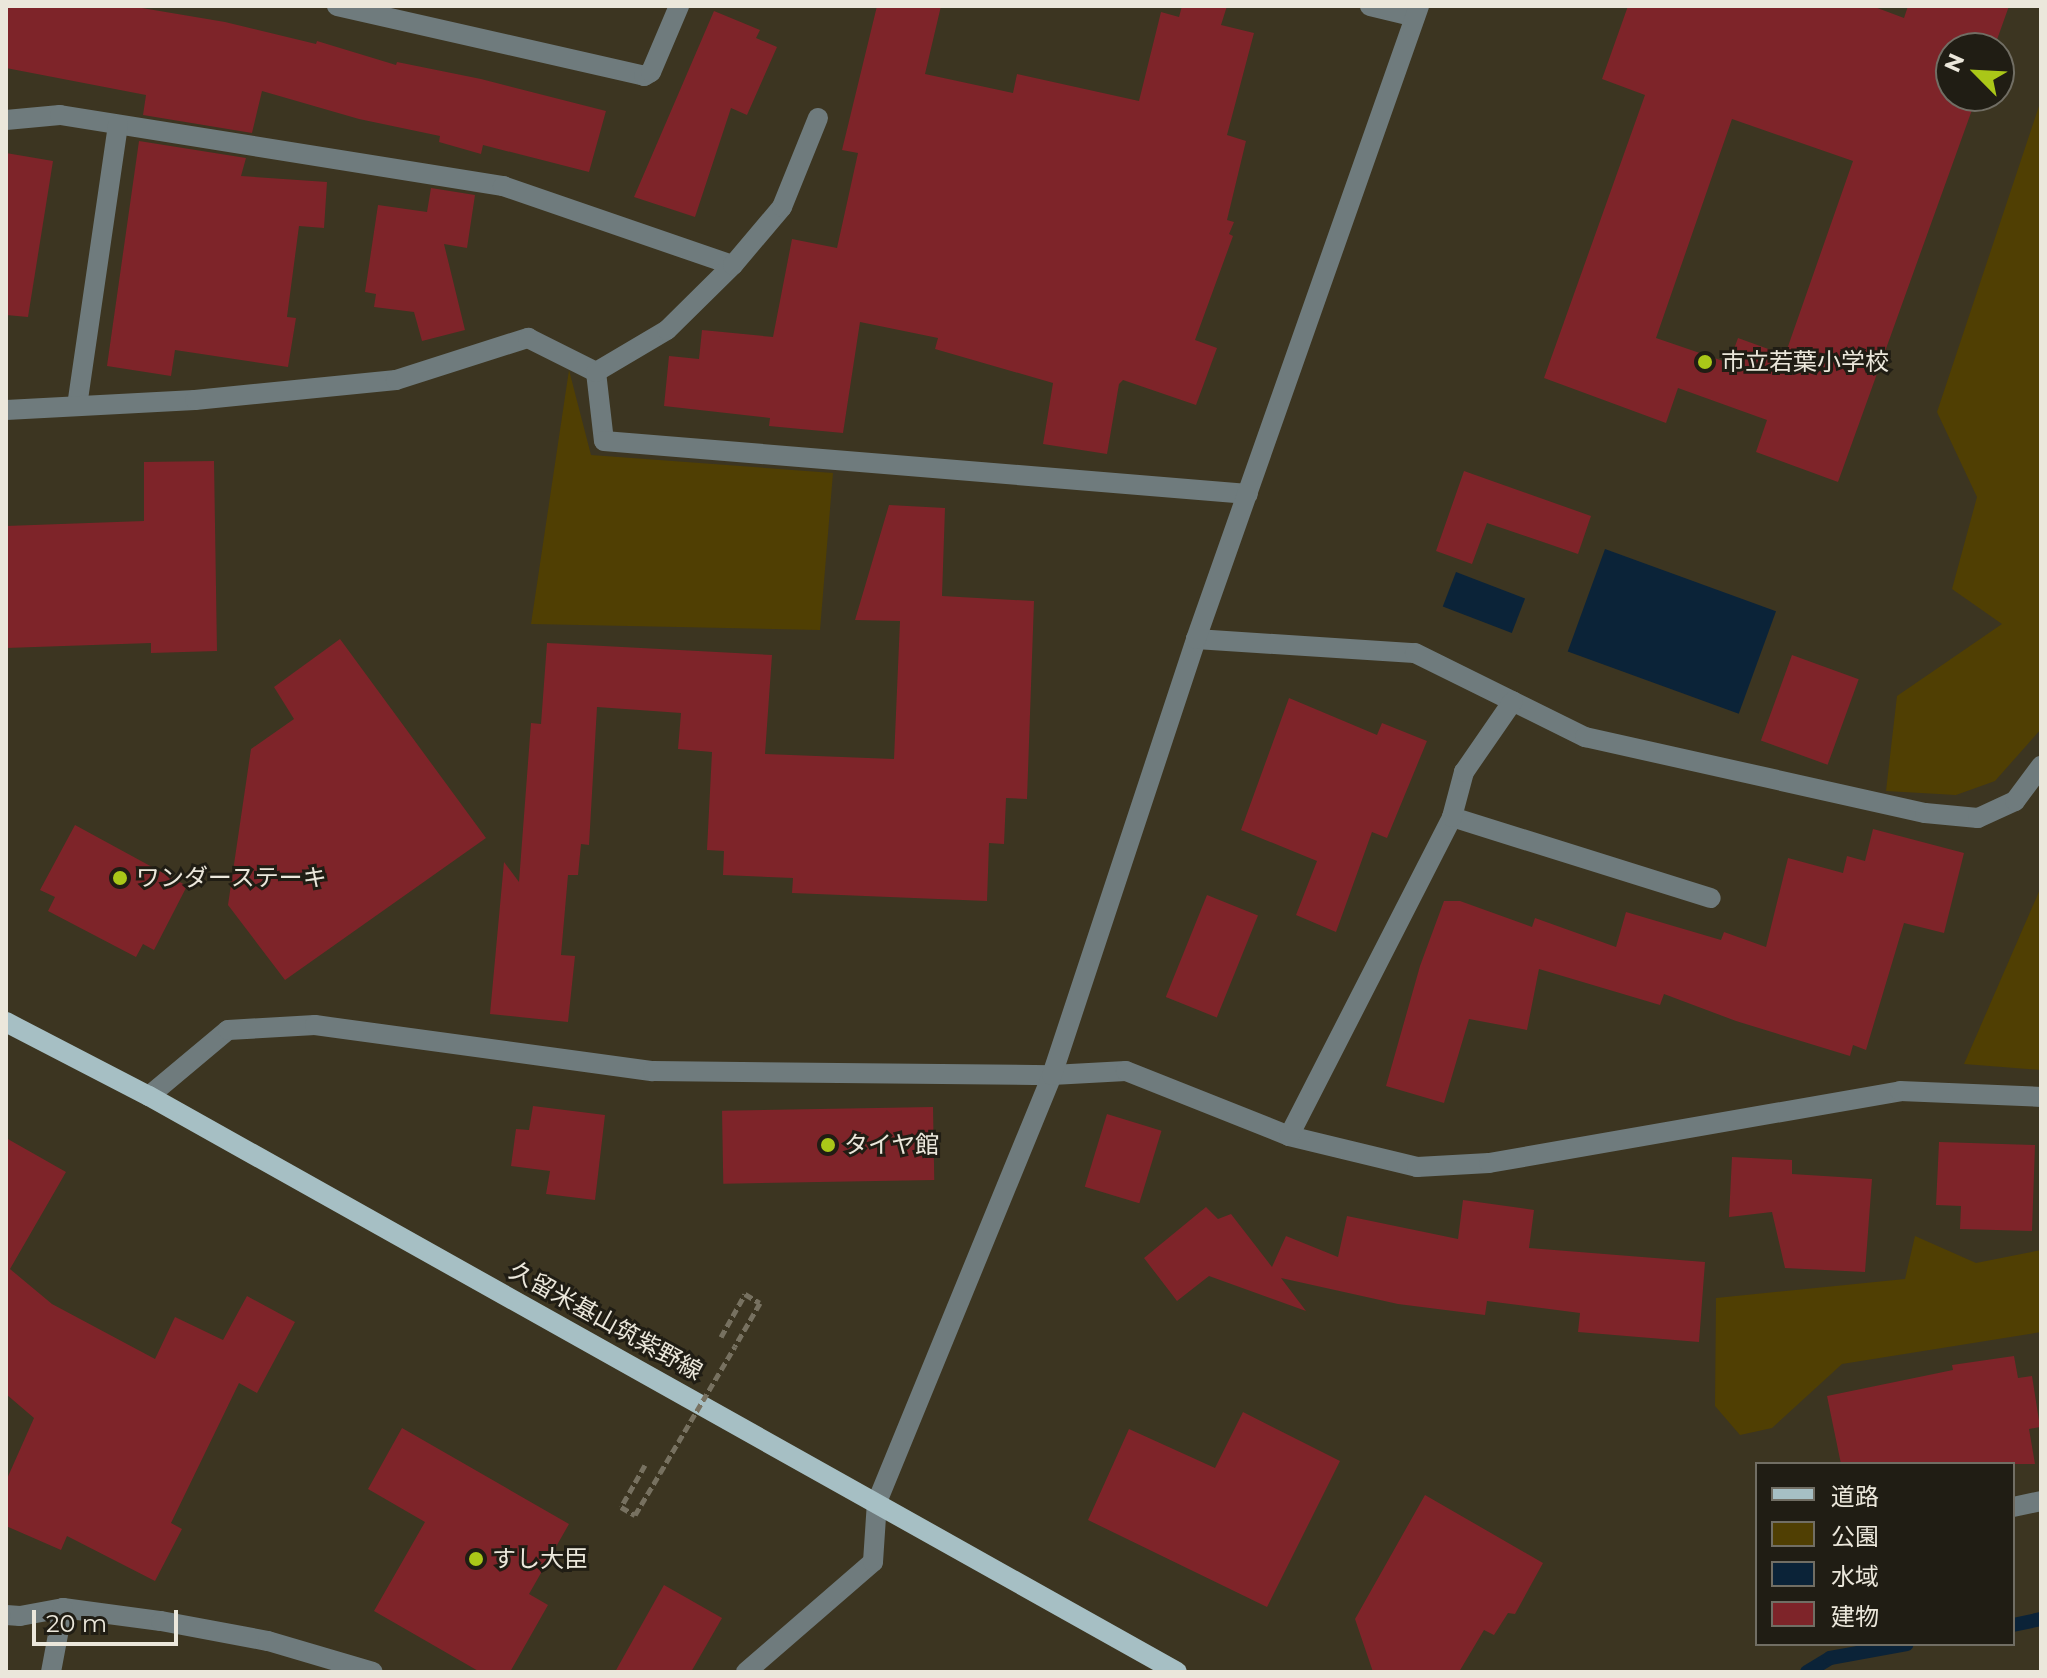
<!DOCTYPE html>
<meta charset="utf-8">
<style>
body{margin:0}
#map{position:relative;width:2047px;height:1678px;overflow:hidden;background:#3c3521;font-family:Montserrat,"Noto Sans JP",sans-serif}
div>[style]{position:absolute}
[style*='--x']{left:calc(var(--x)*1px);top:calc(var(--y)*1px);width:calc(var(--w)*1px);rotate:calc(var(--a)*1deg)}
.green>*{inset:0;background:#503f03}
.water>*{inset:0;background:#0b2338;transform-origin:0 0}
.stream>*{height:14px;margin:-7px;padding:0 7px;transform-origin:7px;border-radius:7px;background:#0b2338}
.building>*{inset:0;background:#7e2429;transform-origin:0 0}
.path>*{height:5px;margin-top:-2.5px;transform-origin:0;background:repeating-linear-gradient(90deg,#777160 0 8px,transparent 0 12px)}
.minor>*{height:20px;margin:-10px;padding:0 10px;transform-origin:10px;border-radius:10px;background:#6f7b7d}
.major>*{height:20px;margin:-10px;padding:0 10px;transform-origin:10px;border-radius:10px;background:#a6bfc4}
.path-bridge>*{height:5px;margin-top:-2.5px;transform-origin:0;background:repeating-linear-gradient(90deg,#777160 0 8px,transparent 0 12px)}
.dots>*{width:22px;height:22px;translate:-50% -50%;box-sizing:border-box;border:4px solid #201d14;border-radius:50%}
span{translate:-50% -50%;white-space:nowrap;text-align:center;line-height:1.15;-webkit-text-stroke:6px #201d14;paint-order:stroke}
.poi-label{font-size:24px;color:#ebe7db}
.left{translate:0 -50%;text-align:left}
.street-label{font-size:24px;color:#ebe7db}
.frame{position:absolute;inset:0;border:8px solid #ebe7db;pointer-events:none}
.legend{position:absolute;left:1755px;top:1462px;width:260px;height:184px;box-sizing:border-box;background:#201d14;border:2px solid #716e64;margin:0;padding:10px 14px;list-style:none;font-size:24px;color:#ebe7db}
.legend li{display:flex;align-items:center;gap:16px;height:40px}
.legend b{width:40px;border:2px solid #716e64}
.north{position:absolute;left:1935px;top:32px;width:80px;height:80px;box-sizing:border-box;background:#201d14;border:2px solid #716e64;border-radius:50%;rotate:294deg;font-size:22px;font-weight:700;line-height:32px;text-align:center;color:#ebe7db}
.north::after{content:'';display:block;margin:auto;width:28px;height:36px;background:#aac718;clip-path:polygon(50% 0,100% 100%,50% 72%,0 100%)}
.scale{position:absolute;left:32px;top:1610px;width:146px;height:36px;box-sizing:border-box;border:4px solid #ebe7db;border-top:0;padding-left:10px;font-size:24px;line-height:28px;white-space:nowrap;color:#ebe7db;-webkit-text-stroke:6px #201d14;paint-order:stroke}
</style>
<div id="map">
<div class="green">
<i style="clip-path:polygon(2041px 100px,2041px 729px,1995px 781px,1956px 795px,1886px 791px,1897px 696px,2002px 624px,1952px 589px,1977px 497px,1937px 412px)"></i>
<i style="clip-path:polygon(569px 370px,591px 455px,833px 473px,820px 630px,531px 624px)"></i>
<i style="clip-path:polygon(2041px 887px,2041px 1070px,1964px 1064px)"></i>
<i style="clip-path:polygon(1915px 1236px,1976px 1263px,2041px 1250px,2041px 1332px,1842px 1364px,1772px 1428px,1740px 1435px,1715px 1406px,1716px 1298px,1905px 1279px)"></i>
</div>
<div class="water">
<i style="left:1605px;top:549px;width:182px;height:109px;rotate:20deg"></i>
<i style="left:1456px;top:572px;width:74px;height:37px;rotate:21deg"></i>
</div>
<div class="stream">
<i style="--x:2013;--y:1625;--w:29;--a:-12"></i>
<i style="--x:1807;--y:1672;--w:27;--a:-31"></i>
<i style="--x:1830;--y:1658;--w:78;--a:-10.3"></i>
</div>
<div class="building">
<i style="clip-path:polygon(6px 6px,130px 6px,225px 22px,316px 44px,317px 41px,396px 65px,397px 62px,481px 79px,606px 111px,589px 172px,483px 145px,481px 154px,439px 142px,440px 136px,359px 119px,262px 91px,252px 133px,143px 115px,146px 95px,6px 68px)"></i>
<i style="clip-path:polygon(877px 6px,941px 6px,925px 74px,1013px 93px,1017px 74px,1139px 101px,1161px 12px,1179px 17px,1182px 6px,1227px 6px,1221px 25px,1254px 33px,1227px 135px,1246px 141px,1227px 220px,1234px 222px,1229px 234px,1233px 236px,1195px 340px,1217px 348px,1196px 405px,1123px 380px,1119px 384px,1107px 454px,1043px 444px,1053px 383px,935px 349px,938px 338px,860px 322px,843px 433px,769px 426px,770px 418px,664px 406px,669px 356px,699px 359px,702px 330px,773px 337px,792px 239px,837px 248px,858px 153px,842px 150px)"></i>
<i style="clip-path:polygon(evenodd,1628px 6px,1872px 6px,1904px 18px,1908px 6px,2009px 6px,1994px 48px,1951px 48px,1951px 96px,1977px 96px,1838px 482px,1756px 452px,1767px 420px,1678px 388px,1666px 423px,1544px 378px,1645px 95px,1602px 79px,1628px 6px,1732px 119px,1853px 161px,1785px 355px,1738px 338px,1729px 363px,1656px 338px,1732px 119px)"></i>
<i style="clip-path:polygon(714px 11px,760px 30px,756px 38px,777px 47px,747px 115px,731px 108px,695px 217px,634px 197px)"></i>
<i style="clip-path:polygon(139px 141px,246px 158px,241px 176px,327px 182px,324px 228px,299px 226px,287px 317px,296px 318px,288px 367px,175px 350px,171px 376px,107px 366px)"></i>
<i style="clip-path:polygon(6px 153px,53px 161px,28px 317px,6px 315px)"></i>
<i style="clip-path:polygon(431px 188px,475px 195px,467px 248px,444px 244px,465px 330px,422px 341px,414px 312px,374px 307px,376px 294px,365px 292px,378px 205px,427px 212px)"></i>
<i style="clip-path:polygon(214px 461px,217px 651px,151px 653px,151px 643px,6px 648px,6px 526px,144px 521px,144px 462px)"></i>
<i style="clip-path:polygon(1464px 471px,1591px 516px,1578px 554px,1487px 523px,1472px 564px,1436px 551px)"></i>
<i style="clip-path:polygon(889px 505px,945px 508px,942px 596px,1034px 601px,1027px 799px,1006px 798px,1004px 844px,989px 843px,987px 901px,792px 893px,793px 878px,723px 875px,724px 851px,707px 850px,712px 752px,678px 749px,681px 713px,597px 707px,589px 845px,581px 844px,578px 875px,568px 875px,561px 955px,575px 956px,568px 1022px,490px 1014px,504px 862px,519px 882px,531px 723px,541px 724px,547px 643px,772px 655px,765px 754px,894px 759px,900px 621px,855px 620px)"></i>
<i style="clip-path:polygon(340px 639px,486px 838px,285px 980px,228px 905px,251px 749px,294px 719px,274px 687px)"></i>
<i style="left:1792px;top:655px;width:71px;height:91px;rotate:20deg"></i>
<i style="clip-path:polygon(1289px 698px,1377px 735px,1382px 723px,1427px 741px,1387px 838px,1372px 832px,1336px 932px,1296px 915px,1317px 861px,1241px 830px)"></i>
<i style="clip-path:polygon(75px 825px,187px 886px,154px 950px,143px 944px,136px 957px,48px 911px,55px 897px,40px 890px)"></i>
<i style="clip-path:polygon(1873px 829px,1964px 853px,1944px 933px,1904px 923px,1866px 1050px,1853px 1045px,1850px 1056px,1736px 1021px,1664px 994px,1660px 1005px,1539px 969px,1527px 1030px,1469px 1019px,1444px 1103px,1386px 1086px,1420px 966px,1444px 901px,1460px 901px,1532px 927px,1535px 918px,1616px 947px,1626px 912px,1721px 940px,1724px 932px,1766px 947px,1788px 858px,1843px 873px,1847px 856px,1865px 861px)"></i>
<i style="left:1207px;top:895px;width:55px;height:110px;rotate:22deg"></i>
<i style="clip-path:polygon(533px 1106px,605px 1115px,595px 1200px,546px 1194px,550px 1171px,511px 1166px,516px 1129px,529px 1130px)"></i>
<i style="left:933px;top:1107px;width:73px;height:211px;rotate:89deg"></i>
<i style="left:1107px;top:1114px;width:57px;height:76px;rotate:17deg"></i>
<i style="clip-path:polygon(6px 1138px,66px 1172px,10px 1269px,52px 1304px,155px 1359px,175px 1317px,223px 1340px,247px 1296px,295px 1322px,257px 1393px,239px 1383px,171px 1523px,182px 1529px,155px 1581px,67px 1536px,61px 1550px,6px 1526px,6px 1481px,34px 1418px,6px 1394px)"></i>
<i style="clip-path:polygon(1939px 1142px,2035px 1145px,2032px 1231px,1960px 1229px,1961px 1206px,1936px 1205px)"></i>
<i style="clip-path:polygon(1732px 1157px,1792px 1160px,1792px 1174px,1872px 1179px,1865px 1272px,1785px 1268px,1772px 1212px,1729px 1217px)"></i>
<i style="clip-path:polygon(1463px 1200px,1534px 1210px,1529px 1248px,1705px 1262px,1699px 1342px,1578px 1332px,1580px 1313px,1487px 1301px,1485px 1315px,1398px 1304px,1281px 1278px,1306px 1311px,1209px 1276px,1177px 1301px,1144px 1258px,1206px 1207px,1218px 1219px,1231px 1214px,1272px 1267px,1286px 1236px,1338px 1257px,1347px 1216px,1458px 1239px)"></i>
<i style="clip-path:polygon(2014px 1356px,2018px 1378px,2032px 1376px,2040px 1427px,2029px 1429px,2035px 1464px,1841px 1464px,1827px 1396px,1953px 1370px,1952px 1365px)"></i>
<i style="clip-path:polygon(1243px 1412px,1340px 1461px,1267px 1607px,1088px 1520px,1129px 1429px,1215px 1468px)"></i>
<i style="clip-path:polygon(402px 1428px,569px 1524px,529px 1594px,548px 1605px,510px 1672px,480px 1672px,374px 1611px,425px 1522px,368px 1489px)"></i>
<i style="clip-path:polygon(1425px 1495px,1543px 1563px,1515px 1614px,1508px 1613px,1494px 1635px,1484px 1630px,1459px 1672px,1373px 1672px,1355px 1619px)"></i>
<i style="clip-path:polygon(664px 1585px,722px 1618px,691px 1672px,615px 1672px)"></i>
</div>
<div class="path">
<i style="--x:721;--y:1337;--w:49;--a:-60.8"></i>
<i style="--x:745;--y:1294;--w:17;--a:31"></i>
<i style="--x:760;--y:1303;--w:50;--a:120.2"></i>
<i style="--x:645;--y:1465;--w:48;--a:119.7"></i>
<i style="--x:621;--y:1507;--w:16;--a:30"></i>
<i style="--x:635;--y:1515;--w:49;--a:-59.2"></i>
</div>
<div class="minor">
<i style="--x:337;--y:6;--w:315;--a:12.8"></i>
<i style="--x:644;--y:76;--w:8;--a:-30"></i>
<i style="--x:651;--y:72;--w:72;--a:-67"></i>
<i style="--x:1370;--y:6;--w:46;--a:13.7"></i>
<i style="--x:6;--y:120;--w:54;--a:-5.3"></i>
<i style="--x:60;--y:115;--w:449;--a:9.1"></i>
<i style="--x:503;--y:186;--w:243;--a:19"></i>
<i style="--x:596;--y:372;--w:69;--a:83.4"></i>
<i style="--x:604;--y:441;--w:646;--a:4.7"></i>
<i style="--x:77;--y:406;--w:284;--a:-81.7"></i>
<i style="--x:6;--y:410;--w:189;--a:-3"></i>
<i style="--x:195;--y:400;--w:202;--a:-5.7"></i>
<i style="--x:396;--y:380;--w:139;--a:-17.7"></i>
<i style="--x:528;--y:338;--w:76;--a:26.6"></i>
<i style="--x:596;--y:372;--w:82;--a:-30.6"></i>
<i style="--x:667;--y:330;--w:93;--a:-44.6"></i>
<i style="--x:733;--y:265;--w:76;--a:-49.8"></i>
<i style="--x:782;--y:207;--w:96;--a:-68"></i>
<i style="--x:1196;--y:639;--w:219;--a:3.7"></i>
<i style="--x:1415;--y:653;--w:190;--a:26.3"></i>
<i style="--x:1585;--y:737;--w:348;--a:12.6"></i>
<i style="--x:1925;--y:813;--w:53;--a:5.4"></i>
<i style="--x:1978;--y:818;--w:41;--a:-24.7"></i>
<i style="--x:2015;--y:801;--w:44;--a:-53.4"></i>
<i style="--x:1452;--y:817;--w:271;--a:17.4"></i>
<i style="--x:149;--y:1096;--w:103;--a:-39.9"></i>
<i style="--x:228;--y:1030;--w:87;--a:-3.3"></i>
<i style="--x:315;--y:1025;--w:341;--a:7.8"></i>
<i style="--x:653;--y:1071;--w:399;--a:0.6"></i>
<i style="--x:1052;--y:1075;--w:74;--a:-3.1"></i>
<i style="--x:1126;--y:1071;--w:175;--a:21.7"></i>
<i style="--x:1289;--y:1136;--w:132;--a:13.6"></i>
<i style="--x:1417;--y:1167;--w:72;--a:-3.2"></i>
<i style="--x:1489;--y:1163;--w:417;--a:-9.9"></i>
<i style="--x:1900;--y:1091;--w:141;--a:2.4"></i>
<i style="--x:1289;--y:1136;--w:358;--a:-62.9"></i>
<i style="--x:1452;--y:817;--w:47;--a:-75.1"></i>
<i style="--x:1464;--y:772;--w:86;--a:-55.4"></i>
<i style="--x:2013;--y:1507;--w:29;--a:-12"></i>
<i style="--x:6;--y:1615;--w:14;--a:4"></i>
<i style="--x:20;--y:1616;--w:44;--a:-10.5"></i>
<i style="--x:63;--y:1608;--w:99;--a:7.6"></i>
<i style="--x:161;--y:1621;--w:109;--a:10.6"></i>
<i style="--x:268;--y:1641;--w:109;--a:16.4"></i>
<i style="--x:51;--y:1672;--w:65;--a:-79.4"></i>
<i style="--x:746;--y:1672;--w:168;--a:-40.9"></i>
<i style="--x:873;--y:1562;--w:60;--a:-86.2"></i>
<i style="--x:877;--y:1502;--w:461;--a:-67.7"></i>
<i style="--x:1052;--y:1075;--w:459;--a:-71.7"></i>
<i style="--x:1196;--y:639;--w:671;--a:-70.59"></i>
</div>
<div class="major">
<i style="--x:6;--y:1022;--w:161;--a:27.4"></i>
<i style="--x:149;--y:1096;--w:1178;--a:29.26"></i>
</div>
<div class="path-bridge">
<i style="--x:660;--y:1473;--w:147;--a:-59.4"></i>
</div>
<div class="dots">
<i style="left:1705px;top:362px;background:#aac718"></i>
<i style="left:120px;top:878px;background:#aac718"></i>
<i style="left:828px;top:1145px;background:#aac718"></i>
<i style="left:476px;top:1559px;background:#aac718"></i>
</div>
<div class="poi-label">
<span class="left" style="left:1721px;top:362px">市立若葉小学校</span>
<span class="left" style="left:136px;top:878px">ワンダーステーキ</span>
<span class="left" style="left:844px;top:1145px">タイヤ館</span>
<span class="left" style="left:492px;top:1559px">すし大臣</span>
</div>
<div class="street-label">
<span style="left:606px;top:1321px;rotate:29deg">久留米基山筑紫野線</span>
</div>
<div class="frame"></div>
<ul class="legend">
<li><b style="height:10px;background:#a6bfc4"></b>道路</li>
<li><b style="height:22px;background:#503f03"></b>公園</li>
<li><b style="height:22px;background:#0b2338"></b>水域</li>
<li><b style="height:22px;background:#7e2429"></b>建物</li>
</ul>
<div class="north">N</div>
<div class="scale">20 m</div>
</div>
